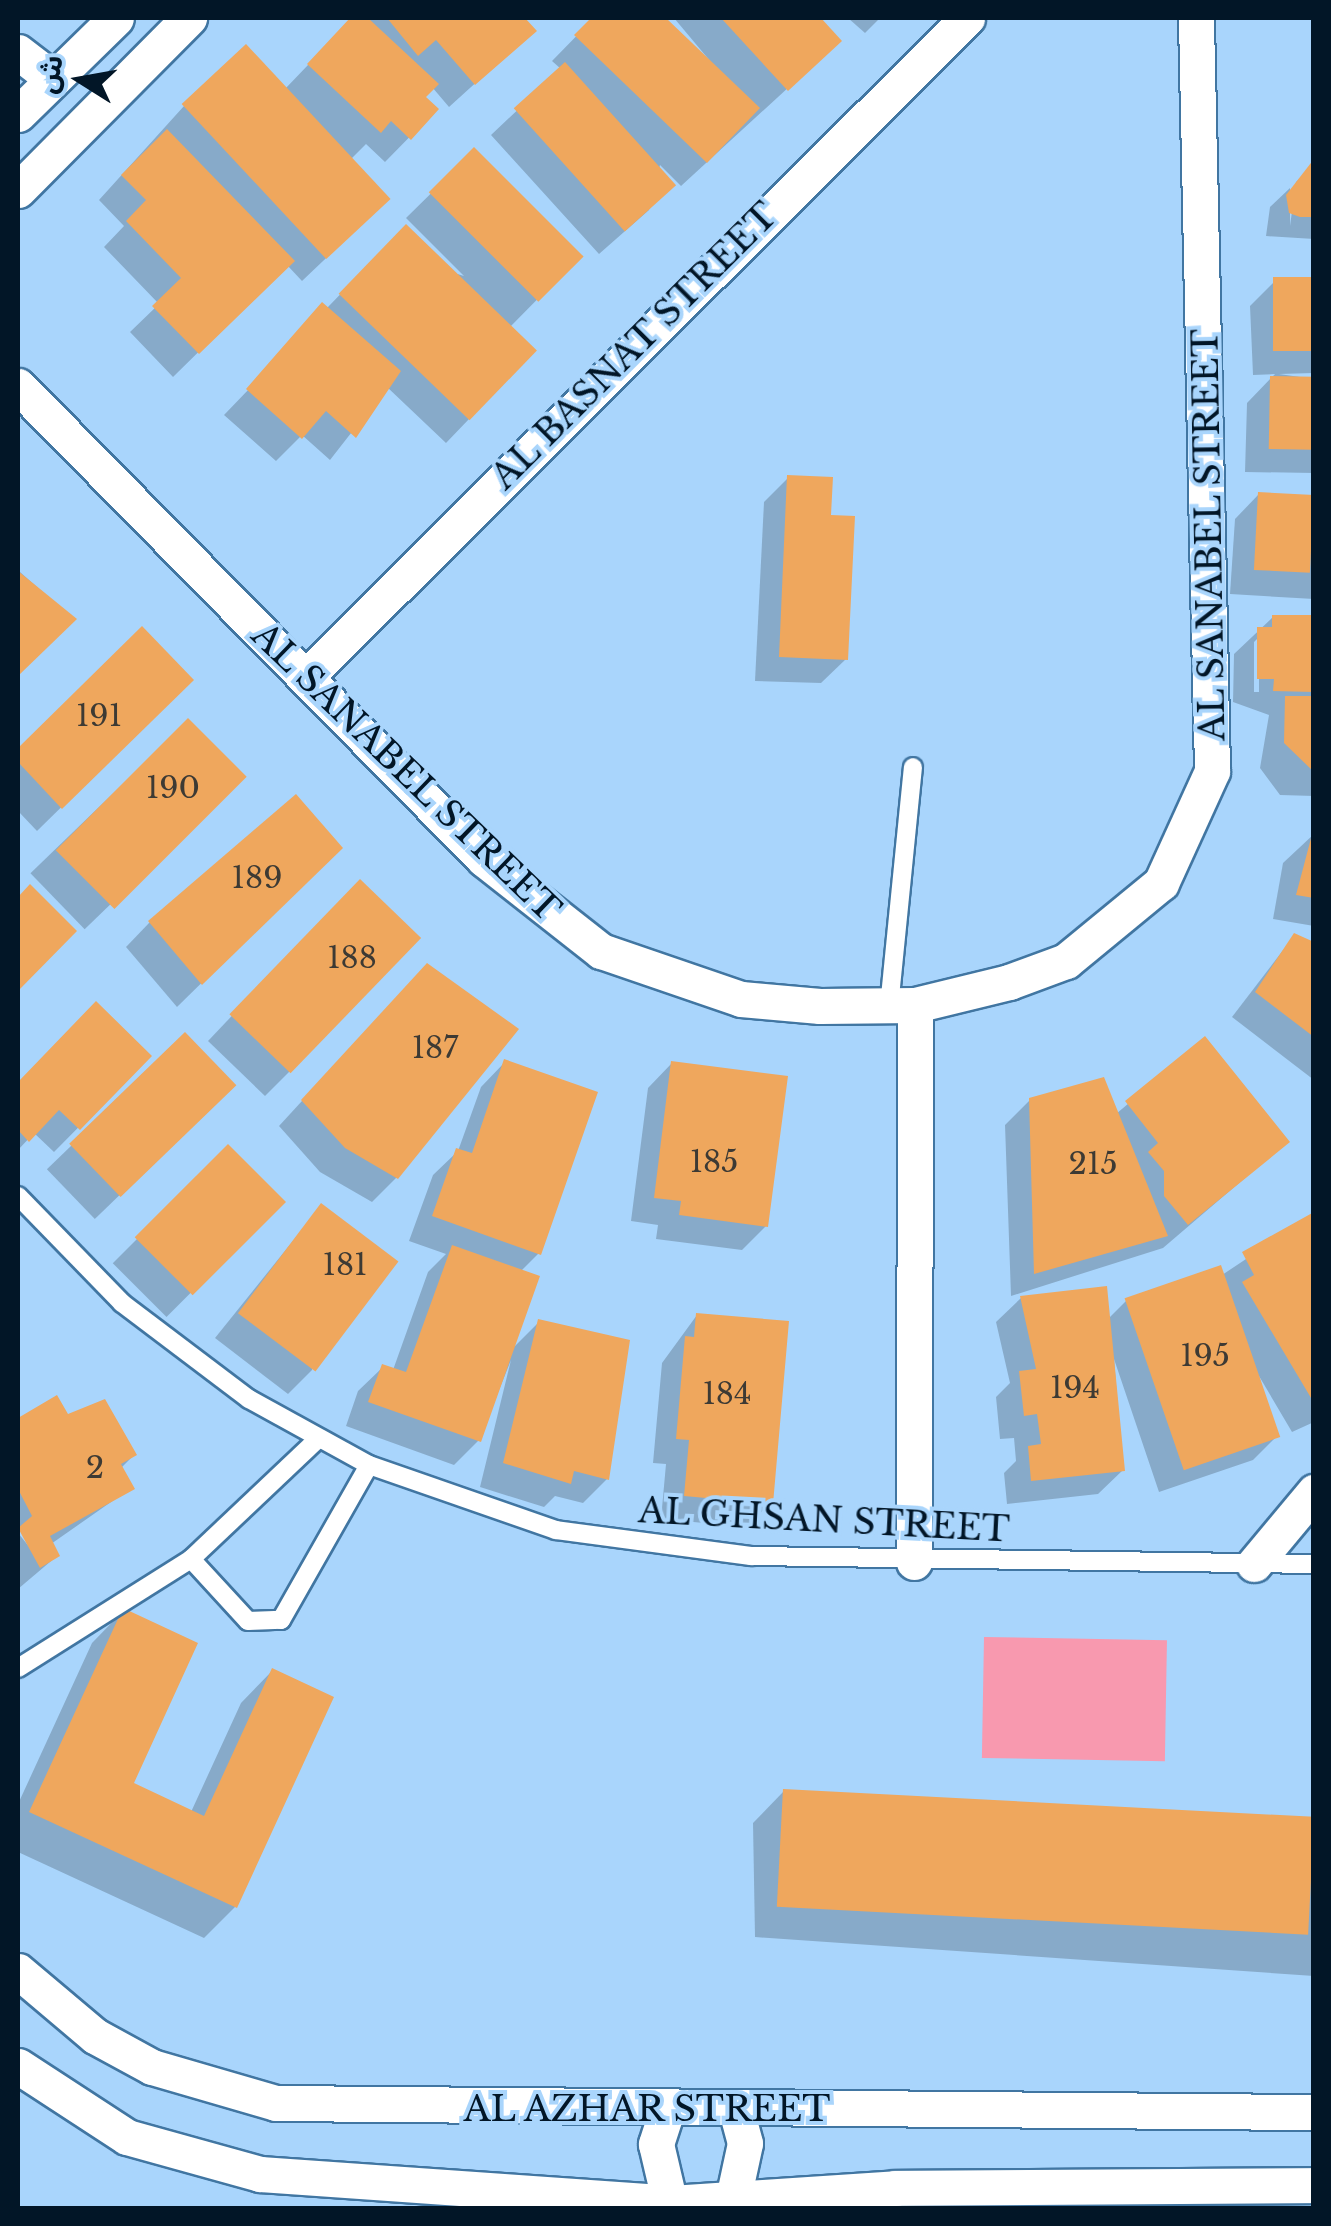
<!DOCTYPE html>
<meta charset="utf-8">
<style>
body{margin:0}
#map{position:relative;width:1331px;height:2226px;overflow:hidden;background:#a9d5fc;font-family:"Libre Baskerville","Noto Sans Arabic",serif}
div>[style]{position:absolute}
[style*='--x']{left:calc(var(--x)*1px);top:calc(var(--y)*1px);width:calc(var(--w)*1px);rotate:calc(var(--a)*1deg)}
.green>*{inset:0;background:#f899af;transform-origin:0 0}
.shadow>*{inset:0;background:#0003;transform-origin:0 0}
.building>*{inset:0;background:#efa75d;transform-origin:0 0}
.roads{filter:drop-shadow(2px 0 #4176a2) drop-shadow(-2px 0 #4176a2) drop-shadow(0 2px #4176a2) drop-shadow(0 -2px #4176a2)}
.service>*{height:18px;margin:-9px;padding:0 9px;transform-origin:9px;border-radius:9px;background:#fff}
.minor>*{height:35px;margin:-17.5px;padding:0 17.5px;transform-origin:17.5px;border-radius:17.5px;background:#fff}
span{translate:-50% -50%;white-space:nowrap;text-align:center;line-height:1.15;-webkit-text-stroke:8px #a9d5fc;paint-order:stroke}
.number-label{font-size:30px;color:#3d3a34}
.number-label span{-webkit-text-stroke-width:0}
.street-label{font-size:35px;color:#021627}
.frame{position:absolute;inset:0;border:20px solid #021627;pointer-events:none}
.north{position:absolute;left:30px;top:30px;width:100px;height:100px;-webkit-text-stroke:8px #a9d5fc;paint-order:stroke;rotate:281deg;font-size:28px;font-weight:700;line-height:40px;text-align:center;color:#021627}
.north::after{content:'';display:block;margin:auto;width:35px;height:45px;background:#021627;clip-path:polygon(50% 0,100% 100%,50% 72%,0 100%)}
</style>
<div id="map">
<div class="green">
<i style="left:984px;top:1637px;width:183px;height:121px;rotate:1deg"></i>
</div>
<div class="shadow">
<i style="clip-path:polygon(353px 18px,522px 18px,533px 31px,449px 107px,432px 87px,423px 97px,436px 110px,385px 162px,366px 144px,351px 159px,364px 222px,302px 281px,287px 265px,173px 377px,130px 332px,159px 304px,104px 247px,124px 226px,99px 200px,184px 106px,285px 89px)"></i>
<i style="clip-path:polygon(594px 18px,662px 18px,721px 74px,674px 18px,817px 18px,839px 41px,681px 186px,660px 165px,649px 210px,599px 254px,491px 135px,561px 69px,552px 61px)"></i>
<i style="clip-path:polygon(848px 18px,880px 18px,865px 33px)"></i>
<i style="clip-path:polygon(474px 151px,579px 257px,510px 327px,470px 418px,446px 443px,387px 387px,330px 460px,302px 435px,276px 461px,224px 415px,382px 251px,464px 276px,406px 218px)"></i>
<i style="clip-path:polygon(1314px 165px,1314px 239px,1266px 236px,1270px 207px,1290px 188px,1290px 226px,1296px 182px)"></i>
<i style="clip-path:polygon(1314px 280px,1314px 373px,1279px 374px,1314px 379px,1314px 473px,1245px 472px,1247px 403px,1275px 374px,1253px 375px,1250px 306px,1275px 281px)"></i>
<i style="clip-path:polygon(788px 478px,829px 518px,846px 659px,821px 683px,755px 681px,764px 502px)"></i>
<i style="clip-path:polygon(1259px 494px,1314px 498px,1314px 599px,1230px 594px,1235px 519px)"></i>
<i style="clip-path:polygon(20px 572px,73px 619px,18px 673px,18px 574px)"></i>
<i style="clip-path:polygon(evenodd,1273px 617px,1314px 618px,1314px 796px,1280px 795px,1260px 768px,1269px 715px,1233px 702px,1234px 654px,1273px 617px,1259px 637px,1259px 692px,1254px 692px,1254px 642px,1259px 637px)"></i>
<i style="clip-path:polygon(142px 630px,191px 680px,37px 831px,18px 811px,18px 751px)"></i>
<i style="left:188px;top:721px;width:78px;height:219px;rotate:46deg"></i>
<i style="clip-path:polygon(1314px 834px,1314px 926px,1273px 919px,1283px 863px)"></i>
<i style="clip-path:polygon(340px 847px,177px 1007px,126px 947px,150px 922px)"></i>
<i style="clip-path:polygon(336px 906px,289px 1072px,265px 1096px,208px 1041px)"></i>
<i style="clip-path:polygon(1294px 936px,1314px 944px,1314px 1080px,1232px 1017px)"></i>
<i style="clip-path:polygon(403px 991px,396px 1178px,372px 1202px,320px 1172px,279px 1126px)"></i>
<i style="clip-path:polygon(96px 1004px,149px 1056px,54px 1152px,34px 1133px,18px 1150px,18px 1085px)"></i>
<i style="left:185px;top:1036px;width:69px;height:192px;rotate:46deg"></i>
<i style="clip-path:polygon(1205px 1039px,1287px 1142px,1163px 1248px,1011px 1296px,1005px 1125px,1030px 1100px,1116px 1114px)"></i>
<i style="clip-path:polygon(505px 1062px,539px 1253px,520px 1272px,511px 1350px,539px 1322px,607px 1479px,583px 1503px,555px 1496px,544px 1507px,480px 1487px,511px 1360px,479px 1440px,454px 1465px,346px 1426px,358px 1391px,383px 1367px,393px 1370px,428px 1272px,446px 1254px,409px 1241px,433px 1175px,458px 1151px,481px 1087px)"></i>
<i style="clip-path:polygon(672px 1063px,766px 1226px,742px 1250px,656px 1239px,658px 1225px,631px 1221px,648px 1088px)"></i>
<i style="left:228px;top:1148px;width:76px;height:163px;rotate:45deg"></i>
<i style="clip-path:polygon(321px 1206px,312px 1370px,288px 1394px,215px 1338px)"></i>
<i style="clip-path:polygon(1314px 1214px,1314px 1422px,1292px 1432px,1259px 1376px,1277px 1436px,1253px 1460px,1159px 1492px,1114px 1359px,1123px 1470px,1098px 1494px,1007px 1504px,1004px 1473px,1016px 1461px,1014px 1438px,1000px 1439px,996px 1397px,1010px 1383px,996px 1322px,1021px 1298px,1108px 1319px,1126px 1301px,1222px 1275px)"></i>
<i style="clip-path:polygon(697px 1315px,771px 1502px,747px 1527px,661px 1519px,666px 1464px,653px 1463px,662px 1363px)"></i>
<i style="clip-path:polygon(56px 1399px,67px 1417px,134px 1455px,121px 1468px,131px 1488px,51px 1544px,57px 1556px,18px 1589px,18px 1533px,35px 1554px,18px 1522px,18px 1421px)"></i>
<i style="clip-path:polygon(123px 1611px,130px 1784px,191px 1812px,241px 1703px,272px 1671px,235px 1907px,204px 1938px,18px 1852px,18px 1804px,92px 1643px)"></i>
<i style="clip-path:polygon(784px 1791px,1314px 1820px,1314px 1976px,755px 1937px,753px 1823px)"></i>
</div>
<div class="building">
<i style="clip-path:polygon(350px 18px,368px 18px,439px 84px,426px 97px,439px 109px,411px 140px,391px 121px,381px 133px,307px 64px)"></i>
<i style="clip-path:polygon(387px 18px,525px 18px,537px 31px,475px 85px,436px 40px,418px 56px)"></i>
<i style="clip-path:polygon(591px 18px,666px 18px,760px 108px,707px 163px,574px 35px)"></i>
<i style="clip-path:polygon(721px 18px,821px 18px,842px 41px,788px 91px)"></i>
<i style="left:246px;top:44px;width:212px;height:88px;rotate:47deg"></i>
<i style="left:565px;top:62px;width:166px;height:69px;rotate:48deg"></i>
<i style="clip-path:polygon(167px 129px,295px 261px,199px 354px,152px 306px,181px 278px,126px 221px,146px 200px,121px 175px)"></i>
<i style="left:474px;top:147px;width:155px;height:64px;rotate:45deg"></i>
<i style="clip-path:polygon(1314px 159px,1314px 217px,1300px 217px,1289px 213px,1286px 195px)"></i>
<i style="left:406px;top:224px;width:182px;height:97px;rotate:44deg"></i>
<i style="left:1314px;top:277px;width:74px;height:41px;rotate:90deg"></i>
<i style="clip-path:polygon(322px 302px,401px 371px,356px 438px,326px 411px,302px 439px,246px 389px)"></i>
<i style="left:1270px;top:376px;width:44px;height:73px;rotate:1deg"></i>
<i style="clip-path:polygon(787px 475px,833px 477px,831px 515px,855px 516px,848px 660px,779px 657px)"></i>
<i style="left:1258px;top:492px;width:56px;height:78px;rotate:3deg"></i>
<i style="clip-path:polygon(18px 571px,77px 619px,18px 676px)"></i>
<i style="clip-path:polygon(1272px 615px,1314px 615px,1314px 692px,1273px 691px,1274px 679px,1257px 679px,1257px 627px,1272px 627px)"></i>
<i style="clip-path:polygon(142px 626px,194px 680px,62px 809px,18px 762px,18px 748px)"></i>
<i style="clip-path:polygon(1285px 696px,1314px 696px,1314px 772px,1284px 743px)"></i>
<i style="left:188px;top:718px;width:83px;height:187px;rotate:45deg"></i>
<i style="clip-path:polygon(296px 794px,343px 848px,202px 985px,148px 921px)"></i>
<i style="clip-path:polygon(1314px 827px,1314px 898px,1296px 895px)"></i>
<i style="left:360px;top:879px;width:85px;height:188px;rotate:44deg"></i>
<i style="clip-path:polygon(30px 884px,77px 931px,18px 991px,18px 897px)"></i>
<i style="clip-path:polygon(1294px 933px,1314px 942px,1314px 1037px,1255px 992px)"></i>
<i style="clip-path:polygon(427px 963px,519px 1029px,398px 1179px,345px 1148px,301px 1100px)"></i>
<i style="clip-path:polygon(96px 1001px,152px 1056px,80px 1130px,59px 1110px,29px 1142px,18px 1130px,18px 1082px)"></i>
<i style="left:185px;top:1032px;width:74px;height:161px;rotate:46deg"></i>
<i style="clip-path:polygon(1205px 1036px,1290px 1142px,1188px 1225px,1164px 1196px,1164px 1171px,1148px 1152px,1158px 1143px,1125px 1101px)"></i>
<i style="clip-path:polygon(504px 1059px,598px 1092px,541px 1255px,432px 1216px,456px 1148px,472px 1153px)"></i>
<i style="clip-path:polygon(671px 1061px,788px 1076px,768px 1227px,679px 1215px,681px 1201px,654px 1198px)"></i>
<i style="clip-path:polygon(1104px 1077px,1168px 1236px,1034px 1274px,1029px 1098px)"></i>
<i style="left:228px;top:1144px;width:82px;height:132px;rotate:45deg"></i>
<i style="left:321px;top:1203px;width:97px;height:138px;rotate:37deg"></i>
<i style="clip-path:polygon(1314px 1212px,1314px 1403px,1242px 1282px,1254px 1275px,1242px 1252px)"></i>
<i style="clip-path:polygon(452px 1245px,540px 1276px,481px 1442px,368px 1402px,382px 1364px,406px 1372px)"></i>
<i style="left:1221px;top:1265px;width:182px;height:102px;rotate:71deg"></i>
<i style="clip-path:polygon(1107px 1286px,1125px 1471px,1031px 1481px,1028px 1446px,1041px 1444px,1037px 1414px,1024px 1416px,1019px 1371px,1036px 1369px,1020px 1296px)"></i>
<i style="clip-path:polygon(696px 1313px,789px 1321px,773px 1504px,684px 1496px,689px 1440px,676px 1439px,685px 1336px,694px 1337px)"></i>
<i style="clip-path:polygon(538px 1319px,630px 1340px,609px 1480px,574px 1471px,571px 1484px,503px 1463px)"></i>
<i style="clip-path:polygon(57px 1395px,68px 1414px,105px 1399px,137px 1455px,121px 1464px,135px 1489px,50px 1536px,60px 1556px,40px 1568px,18px 1528px,32px 1516px,18px 1489px,18px 1418px)"></i>
<i style="clip-path:polygon(123px 1608px,198px 1643px,134px 1783px,204px 1816px,272px 1668px,334px 1697px,237px 1908px,29px 1812px)"></i>
<i style="left:783px;top:1789px;width:532px;height:118px;rotate:3deg"></i>
</div>
<div class="roads">
<div class="service">
<i style="--x:889;--y:1007;--w:241;--a:-84.3"></i>
<i style="--x:18;--y:1196;--w:149;--a:45.8"></i>
<i style="--x:122;--y:1303;--w:159;--a:37.1"></i>
<i style="--x:249;--y:1399;--w:137;--a:28.8"></i>
<i style="--x:369;--y:1465;--w:198;--a:19.2"></i>
<i style="--x:556;--y:1530;--w:197;--a:7.6"></i>
<i style="--x:751;--y:1556;--w:563;--a:0.81"></i>
<i style="--x:191;--y:1559;--w:84;--a:47.4"></i>
<i style="--x:248;--y:1621;--w:33;--a:-2"></i>
<i style="--x:281;--y:1620;--w:178;--a:-60.4"></i>
<i style="--x:18;--y:1668;--w:204;--a:-32.2"></i>
<i style="--x:191;--y:1559;--w:175;--a:-43.4"></i>
</div>
<div class="minor">
<i style="--x:18;--y:52;--w:44;--a:37.6"></i>
<i style="--x:18;--y:114;--w:137;--a:-44.4"></i>
<i style="--x:18;--y:190;--w:243;--a:-45.2"></i>
<i style="--x:18;--y:386;--w:664;--a:45.43"></i>
<i style="--x:484;--y:859;--w:149;--a:38.2"></i>
<i style="--x:601;--y:951;--w:148;--a:18.9"></i>
<i style="--x:741;--y:999;--w:79;--a:5.1"></i>
<i style="--x:820;--y:1006;--w:95;--a:-0.6"></i>
<i style="--x:915;--y:1005;--w:97;--a:-13.7"></i>
<i style="--x:1009;--y:982;--w:61;--a:-20.2"></i>
<i style="--x:1066;--y:961;--w:123;--a:-39.4"></i>
<i style="--x:1161;--y:883;--w:123;--a:-65.5"></i>
<i style="--x:1212;--y:771;--w:753;--a:-91.22"></i>
<i style="--x:305;--y:678;--w:935;--a:-44.91"></i>
<i style="--x:914;--y:1562;--w:557;--a:-89.9"></i>
<i style="--x:1254;--y:1564;--w:94;--a:-50.2"></i>
<i style="--x:18;--y:1971;--w:101;--a:40.2"></i>
<i style="--x:95;--y:2036;--w:65;--a:28.5"></i>
<i style="--x:152;--y:2067;--w:129;--a:16.2"></i>
<i style="--x:276;--y:2103;--w:1038;--a:0.5"></i>
<i style="--x:18;--y:2066;--w:130;--a:33.1"></i>
<i style="--x:127;--y:2137;--w:138;--a:15.5"></i>
<i style="--x:260;--y:2174;--w:412;--a:4"></i>
<i style="--x:671;--y:2203;--w:225;--a:-3.8"></i>
<i style="--x:895;--y:2188;--w:419;--a:-0.4"></i>
<i style="--x:667;--y:2110;--w:36;--a:108"></i>
<i style="--x:656;--y:2144;--w:66;--a:76.8"></i>
<i style="--x:731;--y:2208;--w:66;--a:-77.8"></i>
<i style="--x:745;--y:2143;--w:34;--a:-105"></i>
</div>
</div>
<div class="number-label">
<span style="left:99px;top:716px">191</span>
<span style="left:173px;top:788px">190</span>
<span style="left:257px;top:878px">189</span>
<span style="left:352px;top:958px">188</span>
<span style="left:435px;top:1048px">187</span>
<span style="left:714px;top:1162px">185</span>
<span style="left:1093px;top:1164px">215</span>
<span style="left:345px;top:1265px">181</span>
<span style="left:1205px;top:1356px">195</span>
<span style="left:1075px;top:1388px">194</span>
<span style="left:727px;top:1394px">184</span>
<span style="left:95px;top:1468px">2</span>
</div>
<div class="street-label">
<span style="left:634px;top:346px;rotate:-45deg">AL BASNAT STREET</span>
<span style="left:1209px;top:535px;rotate:-91deg">AL SANABEL STREET</span>
<span style="left:406px;top:772px;rotate:44deg">AL SANABEL STREET</span>
<span style="left:824px;top:1520px;rotate:3deg">AL GHSAN STREET</span>
<span style="left:647px;top:2109px">AL AZHAR STREET</span>
</div>
<div class="frame"></div>
<div class="north">ش</div>
</div>
